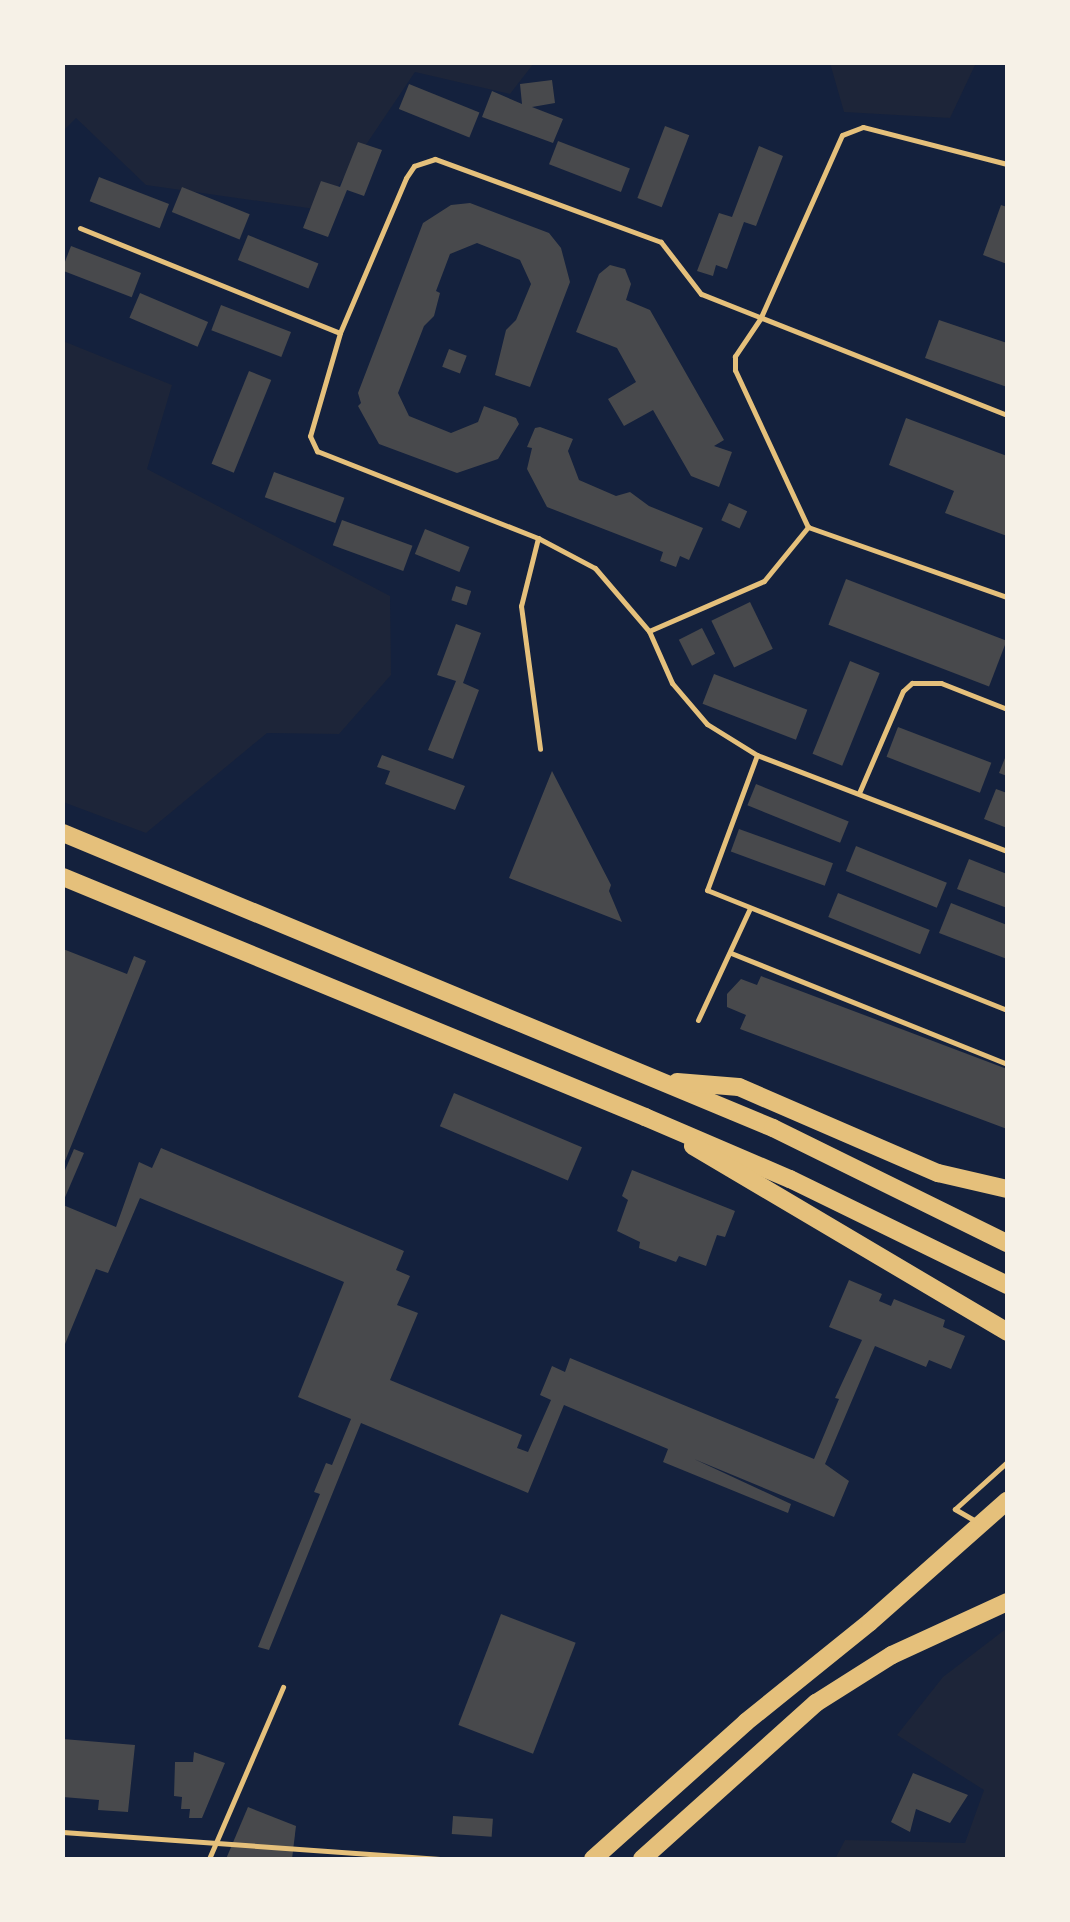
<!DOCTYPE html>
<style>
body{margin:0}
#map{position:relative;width:1070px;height:1922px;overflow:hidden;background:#14213d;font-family:"IBM Plex Sans",sans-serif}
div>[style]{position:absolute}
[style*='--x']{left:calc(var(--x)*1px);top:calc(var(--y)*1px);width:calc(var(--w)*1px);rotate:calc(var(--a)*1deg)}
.green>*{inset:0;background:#1d2539}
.building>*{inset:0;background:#48494c;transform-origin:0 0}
.path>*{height:4.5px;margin:-2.25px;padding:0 2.25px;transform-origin:2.25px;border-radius:2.25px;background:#e5c07b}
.service>*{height:5px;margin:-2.5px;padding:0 2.5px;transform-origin:2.5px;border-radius:2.5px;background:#e5c07b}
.trunk>*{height:18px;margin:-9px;padding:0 9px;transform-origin:9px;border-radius:9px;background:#e5c07b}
span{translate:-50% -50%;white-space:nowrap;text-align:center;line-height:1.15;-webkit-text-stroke:7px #f6f1e7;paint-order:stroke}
.frame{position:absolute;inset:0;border:65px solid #f6f1e7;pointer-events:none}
</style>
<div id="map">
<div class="green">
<i style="clip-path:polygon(63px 63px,534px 63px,510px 94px,415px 72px,322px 210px,146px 185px,76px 118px,63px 131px)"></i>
<i style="clip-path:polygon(830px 63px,976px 63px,950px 118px,844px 112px)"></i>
<i style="clip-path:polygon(63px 341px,172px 385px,147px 469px,390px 596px,391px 675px,339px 734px,267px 733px,146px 833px,63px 802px)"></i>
<i style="clip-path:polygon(1007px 1628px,1007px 1859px,835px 1859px,845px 1840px,965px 1843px,984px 1790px,897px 1735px,943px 1677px)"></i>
</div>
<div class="building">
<i style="clip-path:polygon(552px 80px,555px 103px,532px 107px,563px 119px,553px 143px,482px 117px,492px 91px,522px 104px,520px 84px)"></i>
<i style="left:409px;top:84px;width:76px;height:27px;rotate:22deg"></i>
<i style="left:665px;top:126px;width:26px;height:77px;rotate:21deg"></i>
<i style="left:558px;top:141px;width:77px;height:25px;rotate:21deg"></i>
<i style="clip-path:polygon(358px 142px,382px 150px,364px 196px,347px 190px,328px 237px,303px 228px,321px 181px,340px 187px)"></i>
<i style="clip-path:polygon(759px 146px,783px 156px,756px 226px,744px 222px,727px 269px,716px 265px,713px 276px,697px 271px,719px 213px,732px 217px)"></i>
<i style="left:99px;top:177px;width:75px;height:26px;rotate:21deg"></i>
<i style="left:182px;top:187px;width:73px;height:27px;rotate:22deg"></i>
<i style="clip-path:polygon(470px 203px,549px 233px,561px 248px,570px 282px,530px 387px,495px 375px,506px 330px,516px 320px,531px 284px,520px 260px,477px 243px,450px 254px,436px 291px,440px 293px,434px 316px,424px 326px,398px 393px,409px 416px,451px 433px,478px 422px,484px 406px,516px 418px,519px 424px,498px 459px,457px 473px,379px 444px,358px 406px,361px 403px,358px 393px,423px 223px,451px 205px)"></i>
<i style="clip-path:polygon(1001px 205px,1007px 207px,1007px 264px,983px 255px)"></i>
<i style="left:248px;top:235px;width:76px;height:27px;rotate:22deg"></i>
<i style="left:71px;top:246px;width:75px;height:26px;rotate:21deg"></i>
<i style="clip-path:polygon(610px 265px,625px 269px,631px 284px,626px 300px,650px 310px,724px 440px,714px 446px,732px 452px,719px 487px,691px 476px,653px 410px,624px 426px,608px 399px,636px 382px,617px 348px,576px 332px,599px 274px)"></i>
<i style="left:140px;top:293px;width:74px;height:27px;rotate:23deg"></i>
<i style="left:221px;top:305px;width:75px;height:27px;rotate:21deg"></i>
<i style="clip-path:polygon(939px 320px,1007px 343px,1007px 387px,925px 358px)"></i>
<i style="left:449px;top:349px;width:19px;height:19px;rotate:21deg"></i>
<i style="left:249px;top:371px;width:24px;height:100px;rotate:22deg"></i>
<i style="clip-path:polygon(906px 418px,1007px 456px,1007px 536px,945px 513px,954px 491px,889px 465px)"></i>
<i style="clip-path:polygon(540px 427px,573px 439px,568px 451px,579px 480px,616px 496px,630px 492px,649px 506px,703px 528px,689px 560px,680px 556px,676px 567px,660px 561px,663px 552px,547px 507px,527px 469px,532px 448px,527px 447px,535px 428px)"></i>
<i style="left:274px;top:472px;width:75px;height:27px;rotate:20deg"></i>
<i style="left:729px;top:503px;width:20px;height:19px;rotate:24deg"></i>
<i style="left:342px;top:520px;width:75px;height:27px;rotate:20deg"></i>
<i style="left:425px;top:529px;width:48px;height:27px;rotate:22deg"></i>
<i style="left:846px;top:579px;width:172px;height:49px;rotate:21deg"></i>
<i style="left:456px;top:586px;width:16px;height:15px;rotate:18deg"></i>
<i style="left:750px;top:602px;width:52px;height:43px;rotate:64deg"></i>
<i style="clip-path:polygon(456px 624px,481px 633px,463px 683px,479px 690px,453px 759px,428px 750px,456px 681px,437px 675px)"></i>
<i style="left:702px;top:628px;width:29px;height:26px;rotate:63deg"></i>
<i style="left:850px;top:661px;width:32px;height:100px;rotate:22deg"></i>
<i style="left:714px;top:674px;width:100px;height:32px;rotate:21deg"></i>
<i style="left:898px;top:727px;width:100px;height:32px;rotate:21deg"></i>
<i style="clip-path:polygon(1007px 753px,1007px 776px,999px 773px)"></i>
<i style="clip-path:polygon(382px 755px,465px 786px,455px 810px,385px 784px,390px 771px,377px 767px)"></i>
<i style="clip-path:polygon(552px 771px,611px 885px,609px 891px,622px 922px,509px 878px)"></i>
<i style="left:756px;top:784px;width:100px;height:23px;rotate:22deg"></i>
<i style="clip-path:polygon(996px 789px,1007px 793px,1007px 828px,984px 819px)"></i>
<i style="left:739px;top:829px;width:100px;height:24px;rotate:20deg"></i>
<i style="left:856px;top:846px;width:98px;height:27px;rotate:22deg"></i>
<i style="clip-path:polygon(969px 859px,1007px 874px,1007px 908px,957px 889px)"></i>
<i style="left:838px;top:893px;width:99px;height:26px;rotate:22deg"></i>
<i style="clip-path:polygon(951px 903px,1007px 925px,1007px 959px,939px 933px)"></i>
<i style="clip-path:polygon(63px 949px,127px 974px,134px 956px,146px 961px,63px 1166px)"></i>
<i style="clip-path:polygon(761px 976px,1007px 1069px,1007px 1129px,740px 1029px,746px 1015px,727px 1007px,727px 994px,741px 979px,757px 985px)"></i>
<i style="left:454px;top:1093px;width:139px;height:36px;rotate:23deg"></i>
<i style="clip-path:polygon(161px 1148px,404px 1251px,396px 1270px,410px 1276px,397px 1305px,418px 1313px,390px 1380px,522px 1435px,517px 1448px,528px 1452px,551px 1400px,540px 1395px,552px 1366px,565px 1372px,570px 1358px,814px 1459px,839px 1399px,835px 1398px,862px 1340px,829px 1327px,849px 1280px,882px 1294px,879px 1301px,891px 1306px,894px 1299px,945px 1320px,943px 1327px,965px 1336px,951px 1369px,929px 1360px,926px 1367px,875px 1346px,825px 1464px,849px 1481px,834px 1517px,694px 1459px,791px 1504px,788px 1513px,663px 1462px,668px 1449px,564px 1405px,528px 1493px,361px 1423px,269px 1650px,258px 1647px,320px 1494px,314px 1492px,326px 1463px,332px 1465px,351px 1419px,298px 1397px,344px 1282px,140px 1198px,108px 1273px,96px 1269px,63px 1349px,63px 1205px,116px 1227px,139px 1162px,152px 1168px)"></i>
<i style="clip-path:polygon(74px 1149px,84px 1153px,63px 1202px,63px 1175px)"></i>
<i style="clip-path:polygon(632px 1170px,735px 1211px,725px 1237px,717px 1235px,706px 1266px,679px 1256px,676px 1262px,639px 1248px,640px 1242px,617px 1231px,628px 1200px,622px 1196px)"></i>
<i style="left:501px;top:1614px;width:80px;height:119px;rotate:21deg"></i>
<i style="clip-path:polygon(63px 1739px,135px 1745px,128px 1812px,98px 1810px,99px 1800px,63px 1797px)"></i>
<i style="clip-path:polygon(194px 1752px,225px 1763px,202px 1818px,189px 1818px,190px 1809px,181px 1809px,182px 1797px,174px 1796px,175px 1762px,193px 1762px)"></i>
<i style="clip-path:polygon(913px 1773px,968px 1795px,950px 1823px,916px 1809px,910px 1832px,891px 1822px)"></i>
<i style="clip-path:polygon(248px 1807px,296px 1826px,292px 1859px,226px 1859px)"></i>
<i style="left:453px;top:1816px;width:40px;height:18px;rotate:4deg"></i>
</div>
<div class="path">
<i style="--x:63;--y:1832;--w:381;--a:4.1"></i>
<i style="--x:209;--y:1859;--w:187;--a:-66.7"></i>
</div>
<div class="service">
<i style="--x:1007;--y:164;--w:149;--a:-165.6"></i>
<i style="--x:863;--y:127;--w:22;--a:159"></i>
<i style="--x:842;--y:135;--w:201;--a:114"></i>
<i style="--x:760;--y:319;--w:45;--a:124"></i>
<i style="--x:735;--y:356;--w:14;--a:90"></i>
<i style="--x:735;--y:370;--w:173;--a:65.1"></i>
<i style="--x:808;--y:527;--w:211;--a:19.4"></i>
<i style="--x:80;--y:228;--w:280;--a:22"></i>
<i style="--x:1007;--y:415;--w:329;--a:-158.4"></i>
<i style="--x:701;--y:294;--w:66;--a:-127.6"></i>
<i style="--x:661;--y:242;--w:241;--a:-159.8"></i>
<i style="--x:435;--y:159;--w:22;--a:162"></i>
<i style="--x:414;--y:166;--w:14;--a:124"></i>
<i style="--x:406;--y:178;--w:168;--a:113.1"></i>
<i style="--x:340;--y:333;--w:107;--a:106.2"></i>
<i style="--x:310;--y:436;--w:17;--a:65"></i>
<i style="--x:317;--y:451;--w:238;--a:21.5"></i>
<i style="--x:538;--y:538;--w:64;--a:27.8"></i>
<i style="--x:595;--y:568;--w:83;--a:49.4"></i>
<i style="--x:649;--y:631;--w:57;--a:66.1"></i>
<i style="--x:672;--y:683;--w:54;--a:49.5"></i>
<i style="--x:707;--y:724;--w:59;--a:31.8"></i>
<i style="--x:757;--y:755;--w:268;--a:21"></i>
<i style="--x:538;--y:538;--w:70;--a:104"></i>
<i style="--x:521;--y:606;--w:144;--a:82.4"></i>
<i style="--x:649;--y:631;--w:125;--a:-23.5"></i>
<i style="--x:764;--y:581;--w:70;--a:-50.8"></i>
<i style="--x:757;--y:755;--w:144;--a:110.3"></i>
<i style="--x:707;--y:890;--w:323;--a:21.8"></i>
<i style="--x:859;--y:793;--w:111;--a:-66.7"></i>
<i style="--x:903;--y:691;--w:12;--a:-42"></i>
<i style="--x:912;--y:683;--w:29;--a:0"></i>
<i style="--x:941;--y:683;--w:71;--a:21.5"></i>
<i style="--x:731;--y:953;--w:297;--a:21.9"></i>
<i style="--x:698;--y:1020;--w:123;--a:-65.1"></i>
<i style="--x:979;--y:1523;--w:28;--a:-150"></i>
<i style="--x:955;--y:1509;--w:70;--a:-42.1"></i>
</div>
<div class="trunk">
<i style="--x:63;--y:833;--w:769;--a:22.56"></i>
<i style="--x:773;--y:1128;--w:261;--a:26.2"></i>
<i style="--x:63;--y:877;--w:630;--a:22.41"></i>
<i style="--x:645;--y:1117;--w:158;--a:23.2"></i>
<i style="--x:790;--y:1179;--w:242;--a:26"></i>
<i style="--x:677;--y:1082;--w:62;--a:4.6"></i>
<i style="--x:739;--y:1087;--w:217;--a:23.4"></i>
<i style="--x:938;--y:1173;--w:71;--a:13.1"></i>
<i style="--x:693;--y:1146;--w:365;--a:30.6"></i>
<i style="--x:593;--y:1859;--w:205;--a:-41.8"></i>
<i style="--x:746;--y:1722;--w:159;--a:-38.9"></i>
<i style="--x:870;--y:1622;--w:183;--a:-41.5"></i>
<i style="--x:642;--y:1859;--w:234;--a:-41.9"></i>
<i style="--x:816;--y:1703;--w:90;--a:-32.3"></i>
<i style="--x:892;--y:1655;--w:127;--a:-24.7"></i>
</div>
<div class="frame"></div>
</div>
